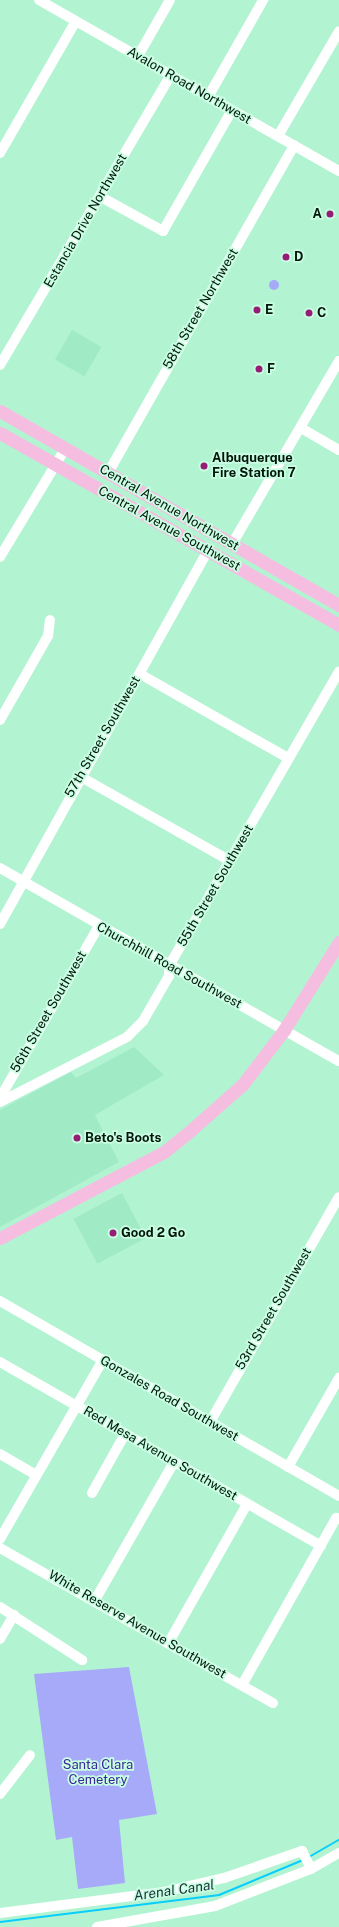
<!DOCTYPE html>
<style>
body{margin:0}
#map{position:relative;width:339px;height:1927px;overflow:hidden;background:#b2f4d2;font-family:"Public Sans",sans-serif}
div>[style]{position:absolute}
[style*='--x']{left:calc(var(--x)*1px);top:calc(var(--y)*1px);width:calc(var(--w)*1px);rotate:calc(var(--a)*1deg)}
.built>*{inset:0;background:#a0ebc5;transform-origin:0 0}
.green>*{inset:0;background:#a7aaf9}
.round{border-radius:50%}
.stream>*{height:2px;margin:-1px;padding:0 1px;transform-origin:1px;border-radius:1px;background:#09cdfb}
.minor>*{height:10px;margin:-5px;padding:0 5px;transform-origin:5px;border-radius:5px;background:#fff}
.major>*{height:13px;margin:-6.5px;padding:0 6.5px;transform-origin:6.5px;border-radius:6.5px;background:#f5bee1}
.dots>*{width:11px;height:11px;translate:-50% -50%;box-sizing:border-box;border:2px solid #cafee2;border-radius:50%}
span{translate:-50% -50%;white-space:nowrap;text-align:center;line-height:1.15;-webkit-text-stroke:3.5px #cafee2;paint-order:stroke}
.street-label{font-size:13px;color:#00160b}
.poi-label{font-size:13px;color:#00160b;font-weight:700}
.right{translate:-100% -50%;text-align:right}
.left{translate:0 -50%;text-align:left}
.park-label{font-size:13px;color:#3b289a}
.water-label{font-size:14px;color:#1a333c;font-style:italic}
</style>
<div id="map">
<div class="built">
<i style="left:72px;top:330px;width:34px;height:34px;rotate:30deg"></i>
<i style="clip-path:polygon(134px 1047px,164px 1075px,95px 1115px,119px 1162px,0 1227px,0 1110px,71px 1072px,76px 1078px)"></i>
<i style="left:122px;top:1193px;width:51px;height:55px;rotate:62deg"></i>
</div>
<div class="green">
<i class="round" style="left:269px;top:280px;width:10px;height:10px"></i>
<i style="clip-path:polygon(129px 1667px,157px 1814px,119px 1820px,125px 1883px,78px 1889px,72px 1837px,56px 1840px,34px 1674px)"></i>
</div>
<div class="stream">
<i style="--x:309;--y:1857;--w:34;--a:-30"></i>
<i style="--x:0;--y:1922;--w:221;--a:-7"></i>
<i style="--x:219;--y:1895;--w:91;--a:-22.6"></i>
</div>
<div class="minor">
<i style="--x:39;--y:0;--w:345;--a:29.7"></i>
<i style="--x:138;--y:56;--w:64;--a:-60.3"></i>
<i style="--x:208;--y:97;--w:112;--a:-60.4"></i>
<i style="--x:278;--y:136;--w:121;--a:-59.8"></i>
<i style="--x:0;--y:153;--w:152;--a:-60.1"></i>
<i style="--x:101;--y:197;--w:71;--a:28.7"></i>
<i style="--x:163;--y:231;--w:139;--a:-60.3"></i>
<i style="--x:0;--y:365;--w:335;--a:-59.5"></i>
<i style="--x:301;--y:428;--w:44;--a:30.1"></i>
<i style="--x:108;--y:473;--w:377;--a:-60.4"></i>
<i style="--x:232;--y:544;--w:212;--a:-59.7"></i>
<i style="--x:0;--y:557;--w:126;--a:-59"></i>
<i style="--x:140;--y:674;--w:170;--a:29.6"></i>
<i style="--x:0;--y:720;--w:97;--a:-60.3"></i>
<i style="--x:48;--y:636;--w:16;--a:-83"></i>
<i style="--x:81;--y:777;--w:171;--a:29.4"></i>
<i style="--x:0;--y:868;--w:390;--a:29.7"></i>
<i style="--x:0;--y:924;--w:428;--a:-60.9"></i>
<i style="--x:0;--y:1098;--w:198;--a:-60.1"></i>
<i style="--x:0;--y:1102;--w:143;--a:-27.1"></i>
<i style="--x:127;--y:1037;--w:23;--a:-45"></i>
<i style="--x:143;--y:1021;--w:52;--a:-60"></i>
<i style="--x:169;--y:976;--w:10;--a:-90"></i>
<i style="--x:169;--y:966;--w:340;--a:-60"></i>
<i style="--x:0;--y:1301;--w:391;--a:29.9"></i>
<i style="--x:0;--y:1362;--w:370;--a:29.8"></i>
<i style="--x:210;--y:1422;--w:259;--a:-60.2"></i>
<i style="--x:0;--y:1454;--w:42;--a:30.3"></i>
<i style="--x:288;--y:1467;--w:103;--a:-60.2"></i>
<i style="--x:92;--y:1493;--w:68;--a:-60.8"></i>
<i style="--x:0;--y:1539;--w:207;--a:-60.1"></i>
<i style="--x:0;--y:1548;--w:314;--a:29.6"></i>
<i style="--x:95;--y:1600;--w:159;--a:-60.2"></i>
<i style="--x:0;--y:1607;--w:98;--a:32.9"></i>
<i style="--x:0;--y:1639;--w:28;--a:-60"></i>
<i style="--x:169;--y:1642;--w:159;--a:-60.5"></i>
<i style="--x:242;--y:1685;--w:192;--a:-60.6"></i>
<i style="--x:0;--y:1794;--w:49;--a:-52.4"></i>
<i style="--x:0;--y:1913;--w:164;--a:-7.3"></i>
<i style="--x:163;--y:1892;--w:63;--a:-12.9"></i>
<i style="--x:224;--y:1878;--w:83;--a:-19.1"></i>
<i style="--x:302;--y:1851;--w:20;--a:63"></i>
<i style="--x:97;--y:1927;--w:120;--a:-10.1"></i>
<i style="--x:215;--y:1906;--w:103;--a:-21.1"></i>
<i style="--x:311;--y:1869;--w:32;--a:-30"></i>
</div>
<div class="major">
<i style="--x:0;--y:411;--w:391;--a:29.8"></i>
<i style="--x:0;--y:433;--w:390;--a:29.5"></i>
<i style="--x:0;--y:1238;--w:185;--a:-27.7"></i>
<i style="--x:164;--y:1152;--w:35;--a:-39"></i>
<i style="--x:191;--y:1130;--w:69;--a:-41.5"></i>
<i style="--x:243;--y:1084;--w:68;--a:-52.8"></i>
<i style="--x:284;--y:1030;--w:104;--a:-58"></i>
</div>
<div class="dots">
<i style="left:330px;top:214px;background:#971c76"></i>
<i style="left:286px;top:257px;background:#971c76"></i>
<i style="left:257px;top:310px;background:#971c76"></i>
<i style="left:309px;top:313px;background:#971c76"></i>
<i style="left:259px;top:369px;background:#971c76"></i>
<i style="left:204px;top:466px;background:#971c76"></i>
<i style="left:77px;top:1138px;background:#971c76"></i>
<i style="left:113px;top:1233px;background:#971c76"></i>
</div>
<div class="street-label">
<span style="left:189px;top:86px;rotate:30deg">Avalon Road Northwest</span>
<span style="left:86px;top:221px;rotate:-60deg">Estancia Drive Northwest</span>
<span style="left:201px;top:309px;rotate:-60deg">58th Street Northwest</span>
<span style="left:169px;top:508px;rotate:30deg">Central Avenue Northwest</span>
<span style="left:169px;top:529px;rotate:29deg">Central Avenue Southwest</span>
<span style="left:103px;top:737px;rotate:-60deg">57th Street Southwest</span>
<span style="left:216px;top:886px;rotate:-60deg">55th Street Southwest</span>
<span style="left:169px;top:966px;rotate:29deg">Churchhill Road Southwest</span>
<span style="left:49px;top:1012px;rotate:-60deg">56th Street Southwest</span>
<span style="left:274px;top:1309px;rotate:-60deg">53rd Street Southwest</span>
<span style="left:169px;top:1399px;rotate:30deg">Gonzales Road Southwest</span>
<span style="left:160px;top:1454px;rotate:30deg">Red Mesa Avenue Southwest</span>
<span style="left:137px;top:1625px;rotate:30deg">White Reserve Avenue Southwest</span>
</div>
<div class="poi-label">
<span class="right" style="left:322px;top:214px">A</span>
<span class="left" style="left:294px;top:257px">D</span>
<span class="left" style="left:265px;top:310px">E</span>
<span class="left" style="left:317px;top:313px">C</span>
<span class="left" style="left:267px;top:369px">F</span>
<span class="left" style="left:212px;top:466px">Albuquerque<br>Fire Station 7</span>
<span class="left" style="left:85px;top:1138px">Beto's Boots</span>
<span class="left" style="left:121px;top:1233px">Good 2 Go</span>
</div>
<div class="park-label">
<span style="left:98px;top:1773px">Santa Clara<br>Cemetery</span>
</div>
<div class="water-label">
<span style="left:174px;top:1890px;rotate:-8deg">Arenal Canal</span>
</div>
</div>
